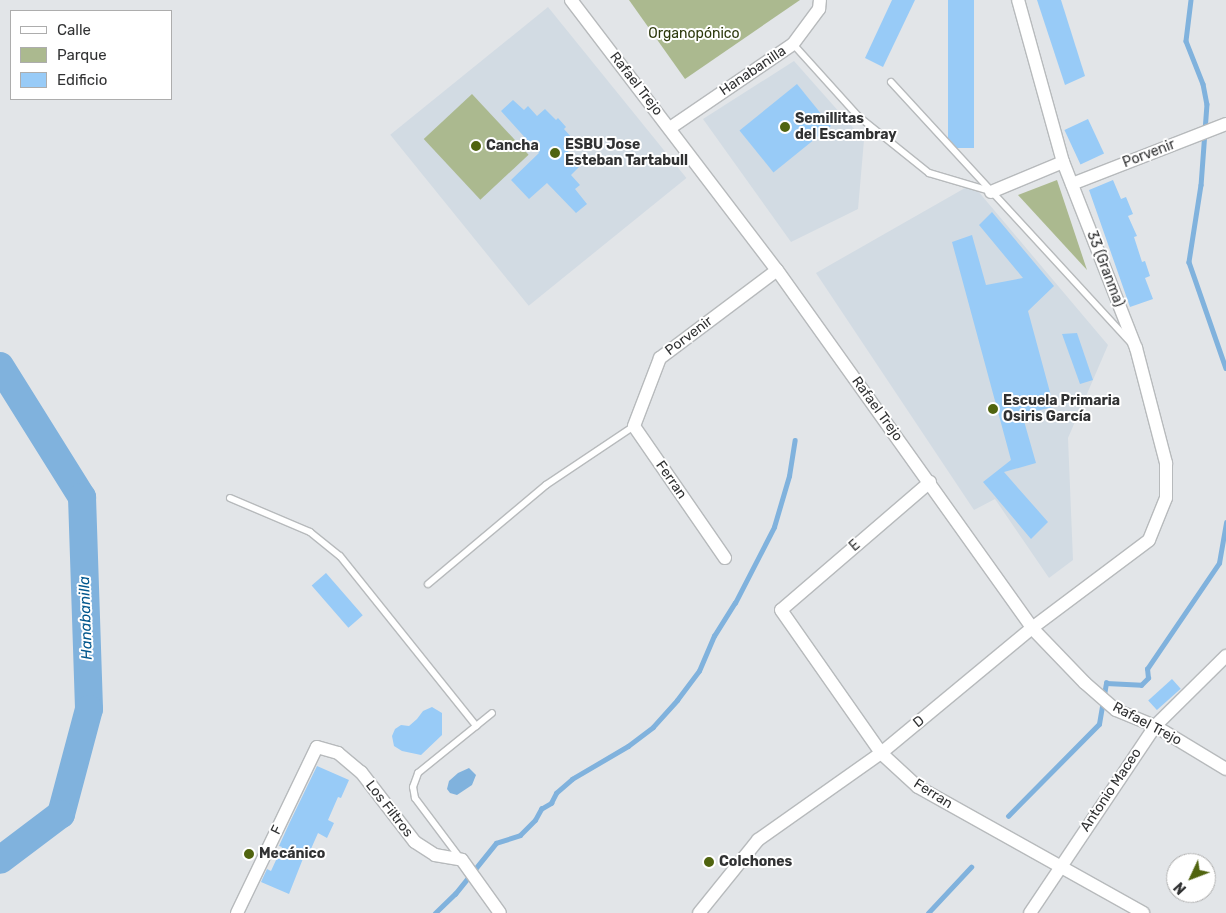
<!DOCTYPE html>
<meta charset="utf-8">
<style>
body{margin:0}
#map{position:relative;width:1226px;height:913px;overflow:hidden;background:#e2e5e8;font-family:Rubik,sans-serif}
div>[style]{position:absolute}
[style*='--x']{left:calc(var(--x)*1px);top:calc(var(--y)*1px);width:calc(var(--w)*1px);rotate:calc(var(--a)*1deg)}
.built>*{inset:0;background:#d2dbe3;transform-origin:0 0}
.green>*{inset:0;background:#abb98f;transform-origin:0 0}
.water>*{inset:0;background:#80b2dd}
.stream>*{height:4.5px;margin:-2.25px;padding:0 2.25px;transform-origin:2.25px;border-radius:2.25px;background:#80b2dd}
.river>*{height:28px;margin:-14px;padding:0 14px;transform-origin:14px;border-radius:14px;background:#80b2dd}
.building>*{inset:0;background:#98cbf7;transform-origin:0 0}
.roads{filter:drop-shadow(1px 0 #b7babc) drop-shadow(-1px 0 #b7babc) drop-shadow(0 1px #b7babc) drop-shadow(0 -1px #b7babc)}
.lane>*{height:6px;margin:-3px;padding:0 3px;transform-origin:3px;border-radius:3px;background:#fff}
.street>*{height:12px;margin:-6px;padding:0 6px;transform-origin:6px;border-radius:6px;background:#fff}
.dots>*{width:14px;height:14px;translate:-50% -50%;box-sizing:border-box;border:2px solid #fff;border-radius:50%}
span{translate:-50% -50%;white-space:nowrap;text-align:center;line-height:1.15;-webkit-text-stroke:4px #fff;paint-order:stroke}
.park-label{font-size:14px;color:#2d390c}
.street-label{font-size:14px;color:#313233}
.poi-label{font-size:14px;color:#313233;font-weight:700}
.left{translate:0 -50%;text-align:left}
.water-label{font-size:15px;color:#02578d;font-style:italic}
.legend{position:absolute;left:10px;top:10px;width:162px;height:90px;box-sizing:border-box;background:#fff;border:1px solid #adadad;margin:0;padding:6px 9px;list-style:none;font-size:15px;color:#313233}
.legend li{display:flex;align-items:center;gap:10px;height:25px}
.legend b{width:25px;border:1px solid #adadad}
.north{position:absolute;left:1166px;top:853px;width:50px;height:50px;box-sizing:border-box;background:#fff;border:1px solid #adadad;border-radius:50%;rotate:227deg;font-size:14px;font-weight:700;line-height:20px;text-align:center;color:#313233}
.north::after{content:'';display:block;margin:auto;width:18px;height:22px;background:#50640f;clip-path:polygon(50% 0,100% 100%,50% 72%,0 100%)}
</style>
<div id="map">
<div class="built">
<i style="left:548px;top:7px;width:220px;height:203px;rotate:51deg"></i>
<i style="clip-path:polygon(794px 61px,864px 140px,858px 209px,791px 242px,703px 119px)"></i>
<i style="clip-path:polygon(972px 184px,1108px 345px,1068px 438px,1073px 560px,1049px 578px,995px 499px,974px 510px,816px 273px)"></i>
</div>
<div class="green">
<i style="clip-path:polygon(629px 0,800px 0,685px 79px)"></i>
<i style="left:472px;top:94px;width:83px;height:66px;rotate:47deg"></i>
<i style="clip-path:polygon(1057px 180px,1087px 270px,1018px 195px)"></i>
</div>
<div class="water">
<i style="clip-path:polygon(469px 768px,476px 775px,472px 785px,457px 795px,450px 793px,447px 789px,449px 781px,458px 773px)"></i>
</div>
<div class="stream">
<i style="--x:1191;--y:0;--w:41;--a:97"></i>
<i style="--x:1186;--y:41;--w:46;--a:68.4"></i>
<i style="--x:1203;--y:84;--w:20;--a:79"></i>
<i style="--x:1207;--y:104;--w:81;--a:94.2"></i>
<i style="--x:1201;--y:185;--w:78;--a:98.9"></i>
<i style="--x:1189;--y:262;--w:112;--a:70.8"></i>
<i style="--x:1008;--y:816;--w:129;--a:-45.3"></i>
<i style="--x:1099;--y:724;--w:42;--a:-80.3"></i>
<i style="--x:1106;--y:683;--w:35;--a:3"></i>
<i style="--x:1141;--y:685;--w:10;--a:-45"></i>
<i style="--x:1148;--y:678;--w:9;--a:-96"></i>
<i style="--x:1147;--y:669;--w:128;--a:-55.8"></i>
<i style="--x:1219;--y:563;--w:41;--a:-80.1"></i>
<i style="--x:435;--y:913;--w:28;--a:-44"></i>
<i style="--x:455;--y:894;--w:65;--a:-51.2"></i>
<i style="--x:496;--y:843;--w:25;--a:-18"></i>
<i style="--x:520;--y:835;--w:21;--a:-45"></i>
<i style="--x:535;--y:820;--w:13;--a:-61"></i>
<i style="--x:541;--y:809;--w:12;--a:-31"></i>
<i style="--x:551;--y:803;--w:11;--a:-63"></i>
<i style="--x:556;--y:793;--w:21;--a:-41"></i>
<i style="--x:572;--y:779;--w:65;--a:-30.5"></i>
<i style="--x:628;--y:746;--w:31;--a:-37"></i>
<i style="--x:653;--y:727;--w:36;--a:-48"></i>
<i style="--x:677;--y:700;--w:36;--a:-53"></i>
<i style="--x:699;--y:671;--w:38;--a:-67"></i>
<i style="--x:714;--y:636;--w:39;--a:-58"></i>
<i style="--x:735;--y:603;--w:85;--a:-62.8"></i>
<i style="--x:774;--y:527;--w:53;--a:-73.6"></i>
<i style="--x:789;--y:476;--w:36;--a:-81"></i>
<i style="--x:928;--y:913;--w:63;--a:-46.9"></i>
</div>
<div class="river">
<i style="--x:0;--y:366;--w:155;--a:58"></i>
<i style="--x:82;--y:497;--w:212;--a:88.1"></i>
<i style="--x:89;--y:709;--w:109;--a:104.9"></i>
<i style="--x:61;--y:814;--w:76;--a:143"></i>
</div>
<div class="building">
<i style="clip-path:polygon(892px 0,915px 0,883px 67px,865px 58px)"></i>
<i style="left:948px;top:0;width:26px;height:148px"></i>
<i style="clip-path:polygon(1037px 0,1061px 0,1085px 76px,1065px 85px)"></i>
<i style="left:797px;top:84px;width:54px;height:74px;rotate:51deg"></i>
<i style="clip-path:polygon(513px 100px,524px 110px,528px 106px,537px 116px,545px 109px,556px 120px,558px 118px,566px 127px,564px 129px,572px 138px,563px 146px,581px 165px,571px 175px,580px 185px,575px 189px,587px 204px,576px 213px,547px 183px,529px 199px,511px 180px,539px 153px,501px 111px)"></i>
<i style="left:1088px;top:119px;width:38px;height:26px;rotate:65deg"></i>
<i style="clip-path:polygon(1113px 180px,1121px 199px,1126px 197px,1133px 214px,1128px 216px,1137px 236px,1134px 237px,1142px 262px,1145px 261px,1150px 276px,1145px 278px,1153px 299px,1130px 307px,1089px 190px)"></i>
<i style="clip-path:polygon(992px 212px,1054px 286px,1028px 311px,1054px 407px,1022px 414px,1036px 463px,1004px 472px,1048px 522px,1031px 539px,983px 482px,1011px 460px,952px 242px,972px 235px,986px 285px,1023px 278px,979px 225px)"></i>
<i style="clip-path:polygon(1077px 333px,1093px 380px,1080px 384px,1062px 334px)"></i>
<i style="left:326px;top:573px;width:56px;height:19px;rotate:49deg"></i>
<i style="left:1172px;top:679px;width:13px;height:32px;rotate:48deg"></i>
<i style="clip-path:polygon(432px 707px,442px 713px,442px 735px,421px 755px,402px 751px,394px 746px,392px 736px,395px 729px,401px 725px,409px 726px,417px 719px,423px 711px)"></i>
<i style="clip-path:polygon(317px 766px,349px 780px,341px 798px,338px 797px,328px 820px,334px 823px,327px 838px,318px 833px,307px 858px,304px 856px,289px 894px,261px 882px,267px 869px,271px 871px,282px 847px,279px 846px,289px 824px)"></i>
</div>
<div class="roads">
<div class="lane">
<i style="--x:793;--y:44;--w:97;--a:47.9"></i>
<i style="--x:858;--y:116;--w:91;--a:38.8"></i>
<i style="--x:929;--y:173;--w:64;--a:16.4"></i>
<i style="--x:891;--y:82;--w:353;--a:47.4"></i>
<i style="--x:230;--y:498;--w:87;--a:23"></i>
<i style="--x:310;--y:532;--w:38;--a:39"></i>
<i style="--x:340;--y:556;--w:218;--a:51.3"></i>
<i style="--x:428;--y:584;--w:154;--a:-40"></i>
<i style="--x:546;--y:485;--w:106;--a:-33.8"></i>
<i style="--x:460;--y:858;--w:75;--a:-126.9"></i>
<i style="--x:415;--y:798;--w:11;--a:-100"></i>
<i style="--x:413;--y:787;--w:15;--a:-70"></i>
<i style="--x:418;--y:773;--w:95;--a:-39"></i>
</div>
<div class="street">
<i style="--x:571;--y:0;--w:340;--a:52.7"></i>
<i style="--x:777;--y:270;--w:440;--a:54.5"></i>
<i style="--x:1032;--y:628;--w:76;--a:46.1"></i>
<i style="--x:1085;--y:683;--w:41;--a:41.1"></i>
<i style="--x:1116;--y:710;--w:42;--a:22.3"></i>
<i style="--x:1155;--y:726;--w:83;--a:31.2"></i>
<i style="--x:670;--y:128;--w:149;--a:-34.3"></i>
<i style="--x:793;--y:44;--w:44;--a:-53.4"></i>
<i style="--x:819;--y:9;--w:9;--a:-84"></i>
<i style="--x:1072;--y:184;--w:165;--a:-21.3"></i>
<i style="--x:991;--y:192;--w:78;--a:-22.6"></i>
<i style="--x:930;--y:482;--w:196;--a:139.3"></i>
<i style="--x:781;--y:610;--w:174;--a:55"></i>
<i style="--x:881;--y:753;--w:50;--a:42.6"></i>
<i style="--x:918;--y:787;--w:258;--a:29.2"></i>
<i style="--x:725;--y:558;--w:160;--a:-124.6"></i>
<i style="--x:634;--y:426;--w:73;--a:-69.1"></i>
<i style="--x:660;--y:358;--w:146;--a:-36.9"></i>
<i style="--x:237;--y:913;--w:184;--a:-64.3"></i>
<i style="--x:317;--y:747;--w:22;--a:16"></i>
<i style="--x:338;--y:753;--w:30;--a:40"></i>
<i style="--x:361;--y:772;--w:88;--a:52.4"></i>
<i style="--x:415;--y:842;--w:24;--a:33"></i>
<i style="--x:435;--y:855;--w:27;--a:10"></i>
<i style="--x:462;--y:860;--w:65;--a:54.4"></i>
<i style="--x:699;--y:913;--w:94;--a:-51.1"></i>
<i style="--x:758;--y:840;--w:151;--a:-35.3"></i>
<i style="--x:881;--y:753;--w:196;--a:-39.6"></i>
<i style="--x:1032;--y:628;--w:146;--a:-36.9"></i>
<i style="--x:1149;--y:540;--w:45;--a:-68"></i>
<i style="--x:1166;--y:498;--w:35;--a:-90"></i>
<i style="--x:1166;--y:463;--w:119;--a:-104.6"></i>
<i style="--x:1136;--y:348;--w:200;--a:-111.4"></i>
<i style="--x:1063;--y:162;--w:168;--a:-105.5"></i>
<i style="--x:1030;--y:913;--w:225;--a:-56.2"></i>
<i style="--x:1155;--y:726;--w:100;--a:-44.6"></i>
</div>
</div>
<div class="dots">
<i style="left:785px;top:127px;background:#50640f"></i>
<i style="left:476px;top:146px;background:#50640f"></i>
<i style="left:555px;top:153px;background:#50640f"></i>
<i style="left:993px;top:409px;background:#50640f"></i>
<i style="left:249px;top:854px;background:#50640f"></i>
<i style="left:709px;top:862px;background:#50640f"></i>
</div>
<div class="park-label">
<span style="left:694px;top:34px">Organopónico</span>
</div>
<div class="street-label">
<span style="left:753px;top:71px;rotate:-34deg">Hanabanilla</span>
<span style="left:636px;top:84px;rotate:52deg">Rafael Trejo</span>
<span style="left:1149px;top:154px;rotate:-21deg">Porvenir</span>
<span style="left:1105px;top:269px;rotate:69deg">33 (Granma)</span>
<span style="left:689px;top:336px;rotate:-37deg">Porvenir</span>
<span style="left:877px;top:409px;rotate:54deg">Rafael Trejo</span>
<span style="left:671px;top:480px;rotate:55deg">Ferran</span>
<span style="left:855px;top:546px;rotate:-41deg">E</span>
<span style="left:919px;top:722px;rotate:-39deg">D</span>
<span style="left:1147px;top:724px;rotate:28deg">Rafael Trejo</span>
<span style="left:1111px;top:790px;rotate:-56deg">Antonio Maceo</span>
<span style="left:933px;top:794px;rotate:32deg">Ferran</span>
<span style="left:389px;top:809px;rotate:52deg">Los Filtros</span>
<span style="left:277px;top:830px;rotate:-64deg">F</span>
</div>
<div class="poi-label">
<span class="left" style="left:795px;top:127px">Semillitas<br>del Escambray</span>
<span class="left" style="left:565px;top:153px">ESBU Jose<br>Esteban Tartabull</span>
<span class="left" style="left:486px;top:146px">Cancha</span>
<span class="left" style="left:1003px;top:409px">Escuela Primaria<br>Osiris García</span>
<span class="left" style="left:259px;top:854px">Mecánico</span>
<span class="left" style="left:719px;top:862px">Colchones</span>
</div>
<div class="water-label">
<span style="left:86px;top:618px;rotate:-92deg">Hanabanilla</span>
</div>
<ul class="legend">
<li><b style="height:6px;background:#fff"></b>Calle</li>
<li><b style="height:14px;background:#abb98f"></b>Parque</li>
<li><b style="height:14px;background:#98cbf7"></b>Edificio</li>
</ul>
<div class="north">N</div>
</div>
